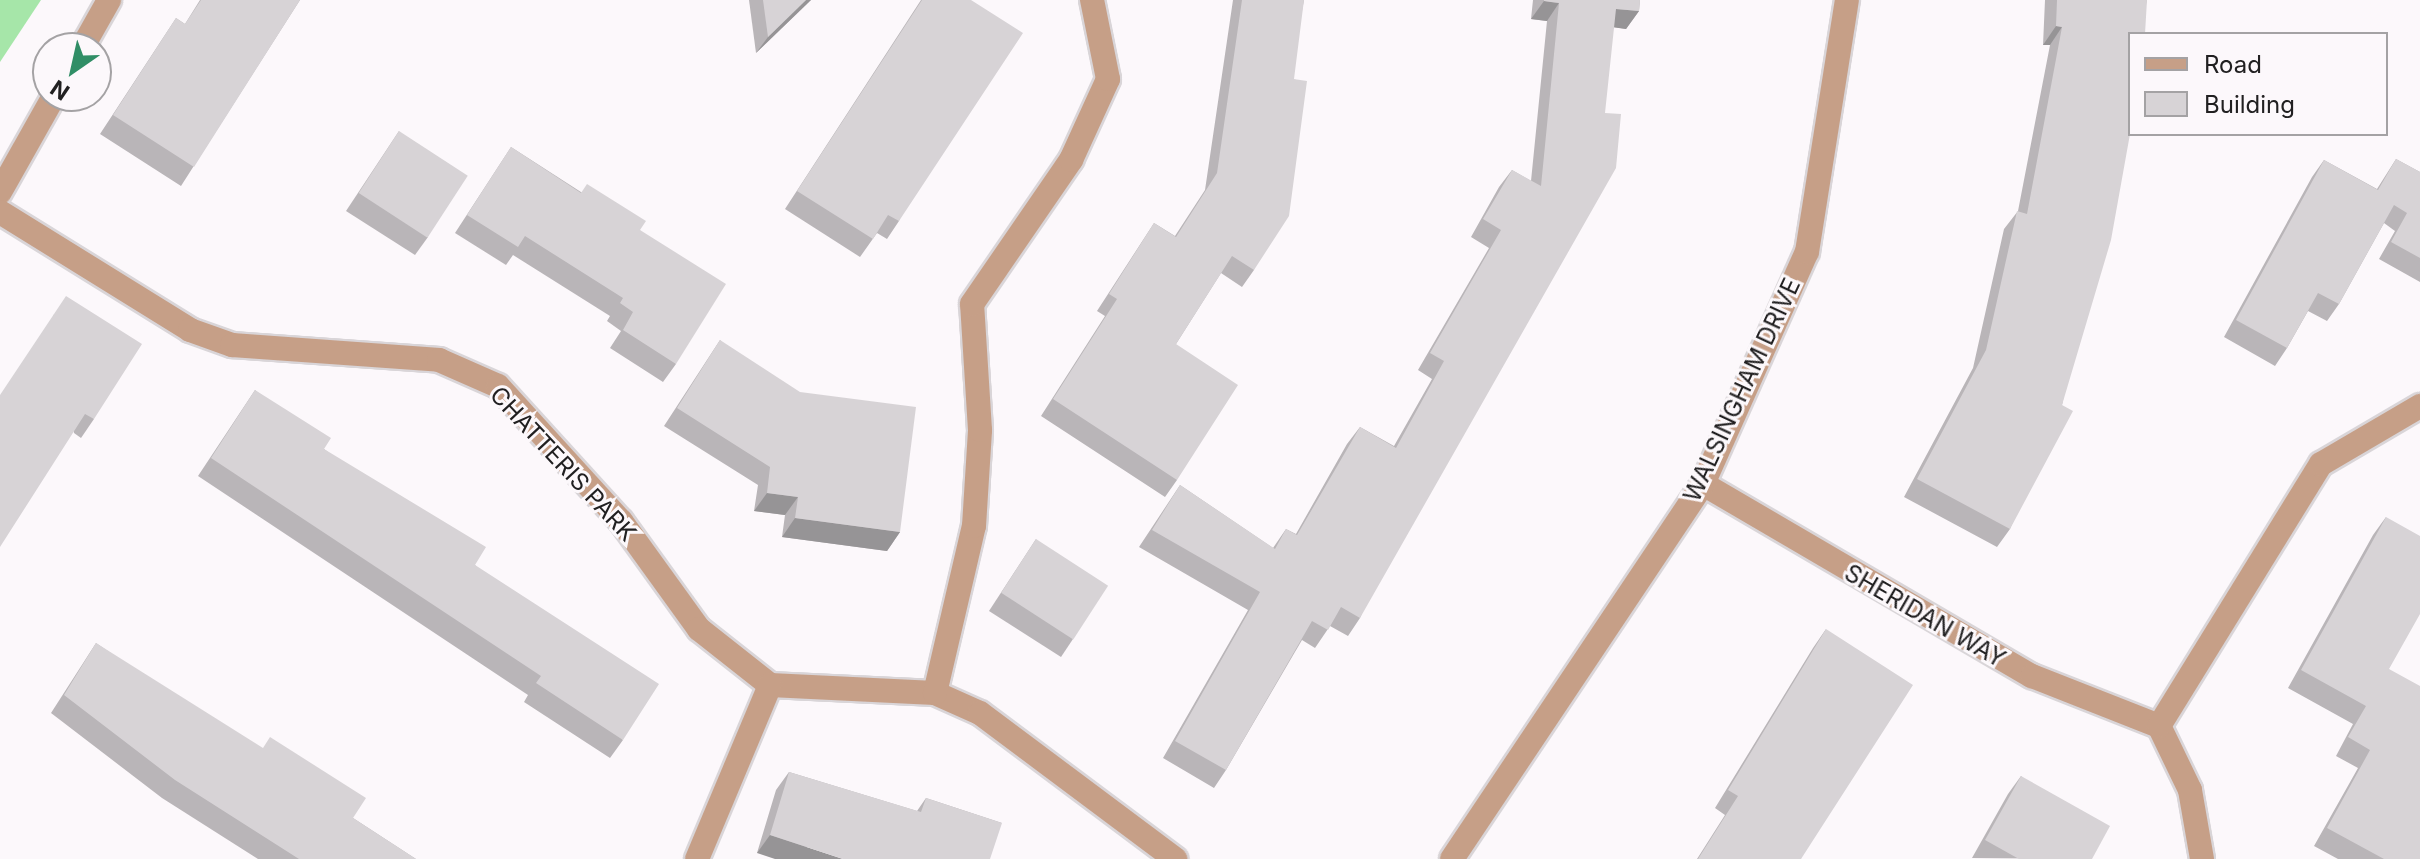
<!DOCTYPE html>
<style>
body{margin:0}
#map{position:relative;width:2420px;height:859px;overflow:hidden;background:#fcf8fb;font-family:Inter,sans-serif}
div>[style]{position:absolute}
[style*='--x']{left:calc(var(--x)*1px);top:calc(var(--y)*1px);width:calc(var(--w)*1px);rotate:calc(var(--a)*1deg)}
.green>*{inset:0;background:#a6e6a9}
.roads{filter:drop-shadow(2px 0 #d9d5d8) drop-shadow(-2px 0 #d9d5d8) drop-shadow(0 2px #d9d5d8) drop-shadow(0 -2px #d9d5d8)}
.minor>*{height:24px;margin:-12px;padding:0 12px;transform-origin:12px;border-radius:12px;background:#c69f87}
.wall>*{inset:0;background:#b9b5b8}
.shaded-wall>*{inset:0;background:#969496}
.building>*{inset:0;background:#d7d3d6;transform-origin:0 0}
span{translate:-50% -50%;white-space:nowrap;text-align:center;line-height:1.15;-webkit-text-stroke:6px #fcf8fb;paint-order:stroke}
.street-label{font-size:24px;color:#212021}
.legend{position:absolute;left:2128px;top:32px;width:260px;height:104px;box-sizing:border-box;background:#fcf8fb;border:2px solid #a4a2a4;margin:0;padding:10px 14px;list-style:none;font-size:24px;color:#212021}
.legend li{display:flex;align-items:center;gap:16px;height:40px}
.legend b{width:40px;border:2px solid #a4a2a4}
.north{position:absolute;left:32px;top:32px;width:80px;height:80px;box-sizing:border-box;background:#fcf8fb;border:2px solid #a4a2a4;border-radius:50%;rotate:214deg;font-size:22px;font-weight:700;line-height:32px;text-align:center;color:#212021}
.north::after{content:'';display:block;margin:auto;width:28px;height:36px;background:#308e66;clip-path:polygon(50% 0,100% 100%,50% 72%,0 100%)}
</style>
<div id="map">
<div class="green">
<i style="clip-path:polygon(0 0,41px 0,0 62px)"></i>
</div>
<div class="roads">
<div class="minor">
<i style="--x:82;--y:48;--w:55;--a:-60.6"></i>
<i style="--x:0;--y:192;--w:110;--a:-60.6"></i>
<i style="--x:0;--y:212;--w:224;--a:31.8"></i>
<i style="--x:190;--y:330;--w:45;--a:19.7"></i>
<i style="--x:232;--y:345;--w:208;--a:4.1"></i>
<i style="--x:439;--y:360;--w:64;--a:23.8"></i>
<i style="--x:498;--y:386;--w:183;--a:47.7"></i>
<i style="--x:621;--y:521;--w:133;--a:54.2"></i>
<i style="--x:699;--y:629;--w:90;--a:38.3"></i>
<i style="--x:770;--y:685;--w:165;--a:2.8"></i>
<i style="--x:935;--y:693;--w:49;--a:24"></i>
<i style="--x:980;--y:713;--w:244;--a:36.8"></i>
<i style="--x:1703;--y:484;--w:381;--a:30.3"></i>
<i style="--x:2032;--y:676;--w:136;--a:21.5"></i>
<i style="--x:935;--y:693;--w:171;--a:-76.9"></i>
<i style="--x:974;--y:526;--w:96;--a:-86.4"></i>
<i style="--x:980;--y:430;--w:126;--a:-93.6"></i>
<i style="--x:972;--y:304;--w:175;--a:-55.5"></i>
<i style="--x:1071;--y:160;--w:89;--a:-65.4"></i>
<i style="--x:1108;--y:79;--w:81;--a:-101.4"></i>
<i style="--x:697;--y:859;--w:189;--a:-67.2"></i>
<i style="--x:1452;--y:859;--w:451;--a:-56.2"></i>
<i style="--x:1703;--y:484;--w:254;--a:-65.9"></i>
<i style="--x:1807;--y:252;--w:255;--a:-81"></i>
<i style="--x:2202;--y:859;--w:70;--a:-99.9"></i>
<i style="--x:2190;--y:790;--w:71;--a:-115.8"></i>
<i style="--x:2159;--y:726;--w:308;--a:-58.3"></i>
<i style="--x:2321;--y:464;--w:115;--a:-30.4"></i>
</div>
</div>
<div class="wall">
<i style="clip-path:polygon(200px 0,300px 0,181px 186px,100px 134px,176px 18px,185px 24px)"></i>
<i style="clip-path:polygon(749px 0,811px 0,756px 53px)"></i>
<i style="clip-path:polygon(921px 0,971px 0,899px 221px,887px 239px,877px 233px,860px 257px,785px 209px)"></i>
<i style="clip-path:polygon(1233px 0,1304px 0,1254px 270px,1242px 287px,1221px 273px,1176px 344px,1177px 480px,1165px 497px,1041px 416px,1105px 316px,1097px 311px,1154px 223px,1175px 236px,1205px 190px)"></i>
<i style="clip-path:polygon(1533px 0,1640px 0,1639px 11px,1626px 29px,1614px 27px,1360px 618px,1348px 636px,1330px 626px,1315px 648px,1302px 640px,1226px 770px,1214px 788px,1163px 758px,1248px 610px,1139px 547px,1180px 485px,1273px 548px,1286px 529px,1296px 534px,1347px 444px,1360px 427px,1394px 446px,1432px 379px,1418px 370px,1489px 248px,1471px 237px,1499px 187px,1512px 170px,1531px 181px,1547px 21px,1531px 19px)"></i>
<i style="clip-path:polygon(2045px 0,2147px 0,2062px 405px,2010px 529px,1997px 547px,1904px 497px,1973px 368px,2004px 229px,2018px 211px,2050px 45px,2043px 45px)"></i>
<i style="clip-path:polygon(399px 131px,428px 237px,415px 255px,346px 211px)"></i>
<i style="clip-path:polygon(511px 147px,640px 230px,676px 364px,663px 382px,610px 348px,621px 331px,607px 321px,610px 316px,513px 255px,506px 265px,455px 233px)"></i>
<i style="clip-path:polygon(2396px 159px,2420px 172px,2420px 282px,2379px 259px,2395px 231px,2384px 223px,2339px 304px,2327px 321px,2308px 311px,2287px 348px,2275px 366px,2224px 337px,2312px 177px,2324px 160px,2377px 189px)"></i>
<i style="clip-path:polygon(53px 314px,94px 419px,81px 438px,74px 433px)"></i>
<i style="clip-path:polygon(720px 340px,900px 532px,887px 551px,782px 537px,785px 515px,754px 511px,758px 485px,664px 426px)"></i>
<i style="clip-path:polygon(255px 390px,324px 449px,475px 565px,623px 740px,610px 758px,524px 702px,528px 695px,198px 476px)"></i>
<i style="clip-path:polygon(2386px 517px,2389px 669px,2420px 859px,2338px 859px,2314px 846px,2358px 768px,2336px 756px,2353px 724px,2288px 688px,2373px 535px)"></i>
<i style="clip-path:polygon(1036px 539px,1073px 639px,1061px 657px,989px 611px)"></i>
<i style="clip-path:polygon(1826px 629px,1801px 859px,1697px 859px,1725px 815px,1715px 808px,1813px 648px)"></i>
<i style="clip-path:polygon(96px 643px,353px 818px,416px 859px,258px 859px,162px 798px,51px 713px)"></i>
<i style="clip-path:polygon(789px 772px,917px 811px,926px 798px,1002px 823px,757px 853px,776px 790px)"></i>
<i style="clip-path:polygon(2021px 776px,2092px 859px,1972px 858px,2008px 794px)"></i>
</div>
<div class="shaded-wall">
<i style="clip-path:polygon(806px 0,811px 0,756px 53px,768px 37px)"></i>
<i style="clip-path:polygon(1544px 1px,1559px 3px,1547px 21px,1531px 19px)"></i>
<i style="clip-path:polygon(1616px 9px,1639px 11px,1626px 29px,1604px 26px)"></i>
<i style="clip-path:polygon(2056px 26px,2062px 27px,2050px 45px,2043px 45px)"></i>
<i style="clip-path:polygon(767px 493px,798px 497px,785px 515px,754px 511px)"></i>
<i style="clip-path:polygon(795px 518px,900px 532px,887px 551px,782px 537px)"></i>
<i style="clip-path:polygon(770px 835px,843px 859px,775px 859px,757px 853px)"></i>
</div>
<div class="building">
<i style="clip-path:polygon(201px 0,300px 0,194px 167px,113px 115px,176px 18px,185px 24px)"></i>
<i style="clip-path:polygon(763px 0,806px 0,768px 37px)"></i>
<i style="clip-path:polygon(922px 0,971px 0,1023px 33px,899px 221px,888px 215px,873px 239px,797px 191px)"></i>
<i style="clip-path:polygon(1242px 0,1304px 0,1294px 79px,1307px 81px,1289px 216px,1254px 270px,1232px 256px,1176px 344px,1238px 385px,1177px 480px,1053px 399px,1117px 299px,1109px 294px,1154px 223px,1176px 237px,1217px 173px)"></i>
<i style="clip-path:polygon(1544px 0,1640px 0,1639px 11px,1616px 9px,1605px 113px,1621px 114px,1616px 168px,1360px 618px,1341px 607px,1328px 630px,1312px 621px,1226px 770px,1175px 741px,1260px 592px,1152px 530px,1180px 485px,1275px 549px,1286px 529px,1297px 535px,1360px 427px,1396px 448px,1444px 361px,1430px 353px,1501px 230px,1483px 219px,1512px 170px,1541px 186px,1559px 3px,1544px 1px)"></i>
<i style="clip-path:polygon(2057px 0,2147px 0,2145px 34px,2130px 34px,2130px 134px,2111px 240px,2062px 405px,2073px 411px,2010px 529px,1917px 479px,1986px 350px,2017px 211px,2027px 214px,2062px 27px,2056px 26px)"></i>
<i style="left:399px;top:131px;width:82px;height:74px;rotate:33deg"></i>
<i style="clip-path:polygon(511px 147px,581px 193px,587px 184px,646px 221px,640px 230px,726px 284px,676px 364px,623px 330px,633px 312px,620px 303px,623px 298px,525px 236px,518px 247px,467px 215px)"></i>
<i style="clip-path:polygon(2396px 159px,2420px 172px,2420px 258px,2391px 242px,2407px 213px,2394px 205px,2339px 304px,2318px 293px,2287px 348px,2236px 320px,2324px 160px,2378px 190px)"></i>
<i style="clip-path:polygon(66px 296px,142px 344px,94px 419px,85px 414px,0 547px,0 395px)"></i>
<i style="clip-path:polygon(720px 340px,800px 392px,916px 407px,900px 532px,795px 518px,798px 497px,767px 493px,770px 467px,677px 408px)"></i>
<i style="clip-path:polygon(255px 390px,331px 438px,324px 449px,486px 547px,475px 565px,659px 684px,623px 740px,536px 683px,541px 676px,211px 458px)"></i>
<i style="clip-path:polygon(2386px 517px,2420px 536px,2420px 614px,2389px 669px,2420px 686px,2420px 859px,2384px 859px,2327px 828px,2370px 750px,2348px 737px,2366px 706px,2301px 670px)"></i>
<i style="left:1036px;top:539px;width:86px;height:64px;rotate:33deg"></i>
<i style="clip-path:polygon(1826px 629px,1913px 685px,1801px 859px,1698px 859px,1738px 796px,1728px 790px)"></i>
<i style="clip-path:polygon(96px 643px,263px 748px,270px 737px,366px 798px,353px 818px,416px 859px,299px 859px,175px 780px,64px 695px)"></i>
<i style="clip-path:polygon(789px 772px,921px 812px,926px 798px,1002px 823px,990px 859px,843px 859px,770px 835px)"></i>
<i style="clip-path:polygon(2021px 776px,2110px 826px,2092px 859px,2019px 859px,1985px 840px)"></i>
</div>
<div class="street-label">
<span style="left:1742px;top:390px;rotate:-65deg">WALSINGHAM DRIVE</span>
<span style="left:563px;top:464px;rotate:47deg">CHATTERIS PARK</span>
<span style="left:1925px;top:616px;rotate:30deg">SHERIDAN WAY</span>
</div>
<ul class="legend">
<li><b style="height:10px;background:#c69f87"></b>Road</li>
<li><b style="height:22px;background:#d7d3d6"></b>Building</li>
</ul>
<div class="north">N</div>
</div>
